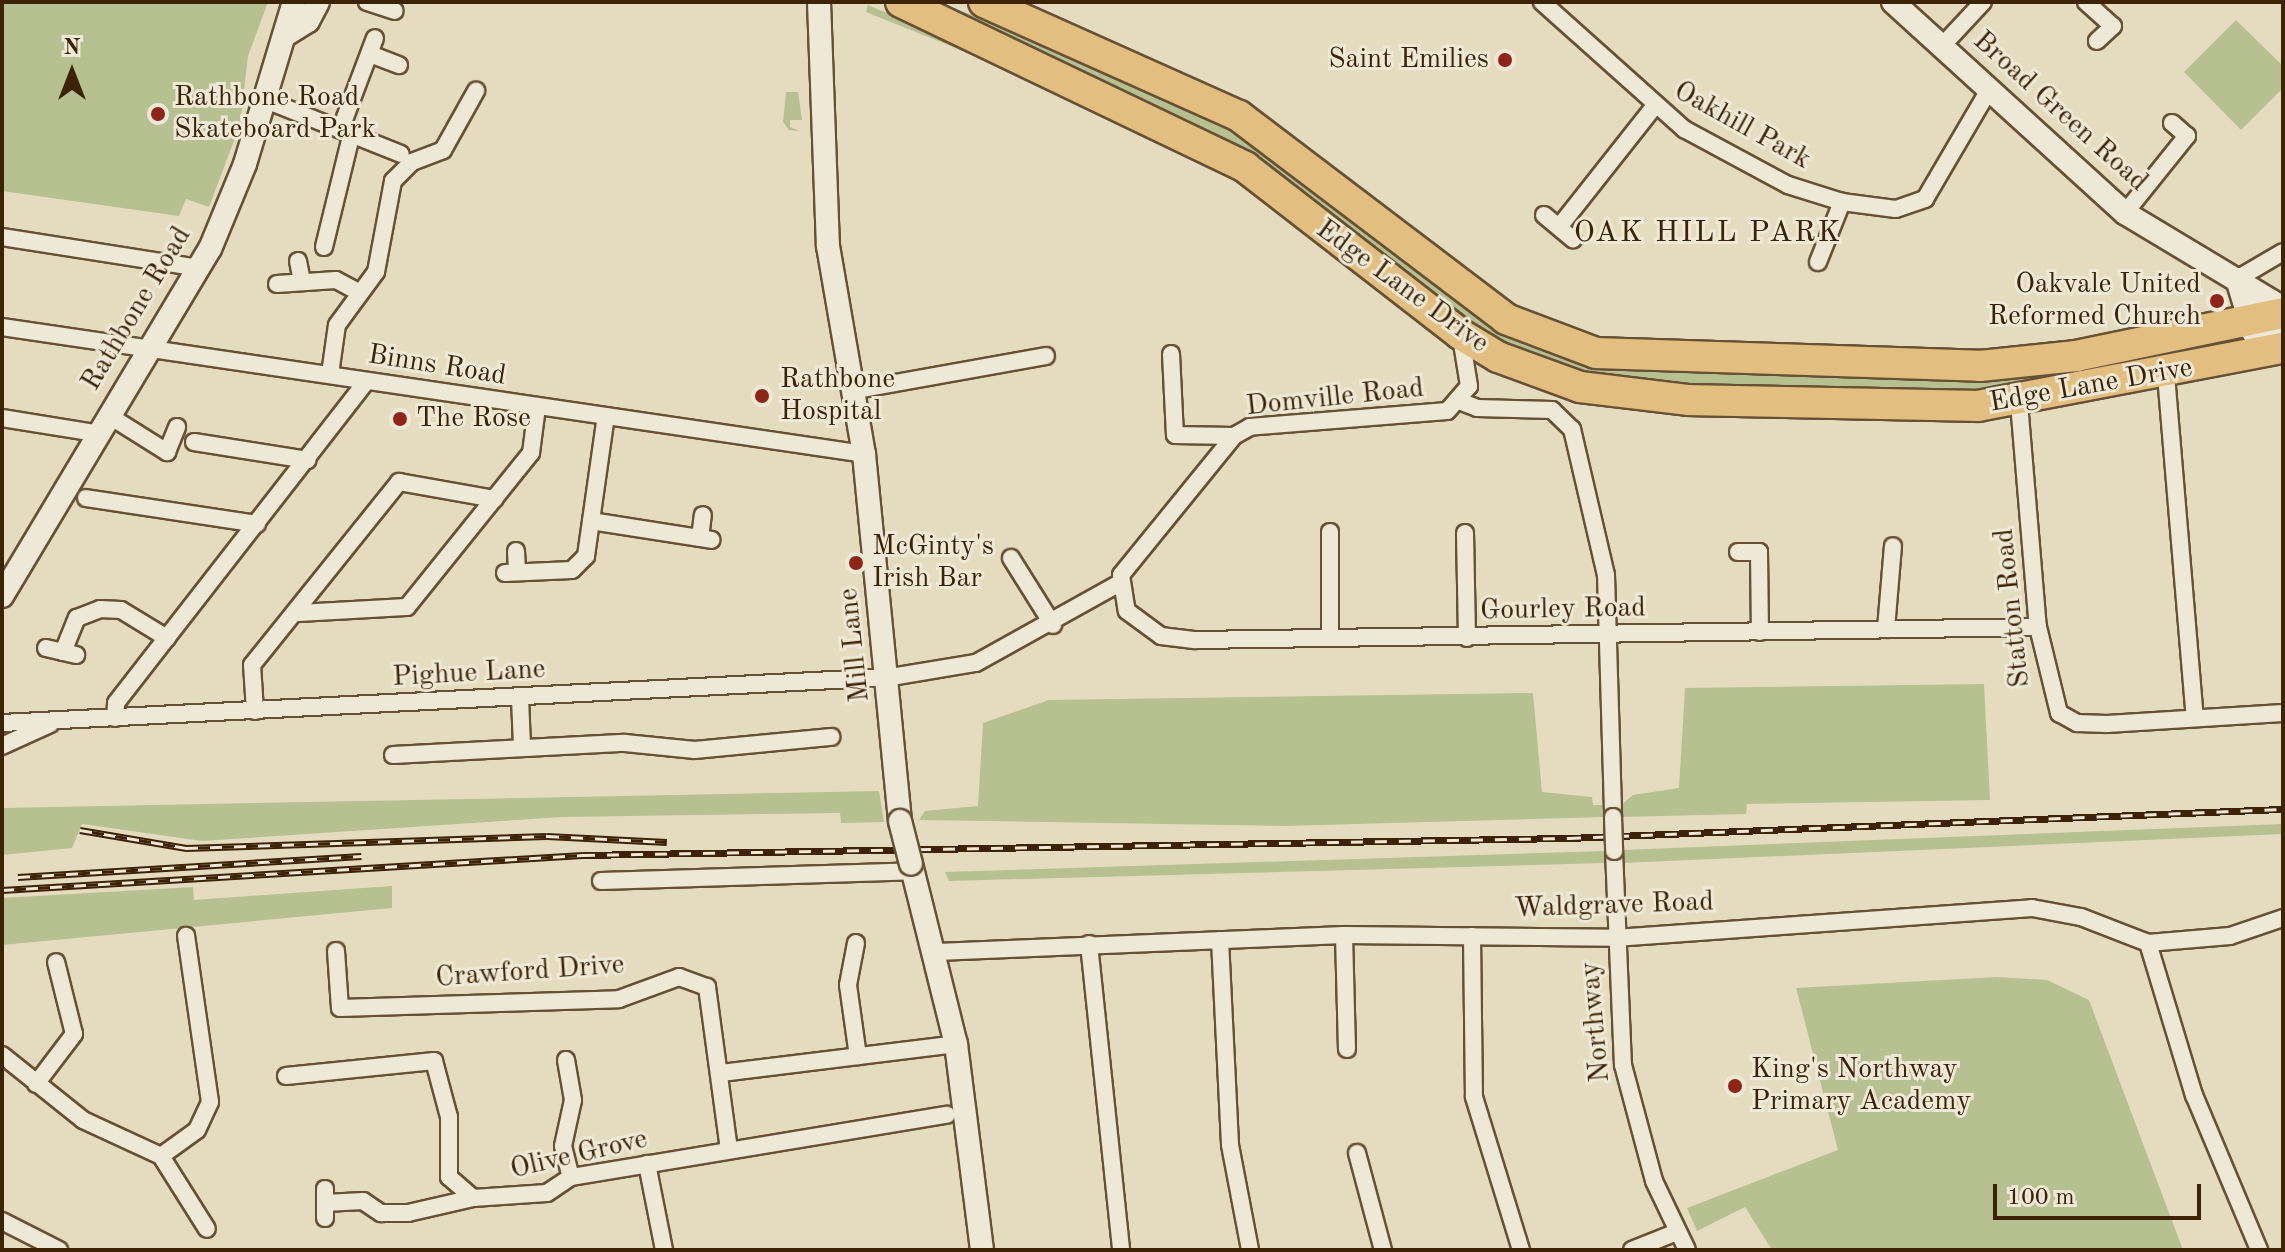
<!DOCTYPE html>
<style>
body{margin:0}
#map{position:relative;width:2285px;height:1252px;overflow:hidden;background:#e5dcc0;font-family:"Old Standard TT",serif}
div>[style]{position:absolute}
[style*='--x']{left:calc(var(--x)*1px);top:calc(var(--y)*1px);width:calc(var(--w)*1px);rotate:calc(var(--a)*1deg)}
.green>*{inset:0;background:#b6c091}
.roads{filter:drop-shadow(2px 0 #665134) drop-shadow(-2px 0 #665134) drop-shadow(0 2px #665134) drop-shadow(0 -2px #665134)}
.street>*{height:16px;margin:-8px;padding:0 8px;transform-origin:8px;border-radius:8px;background:#eee8d6}
.secondary>*{height:22px;margin:-11px;padding:0 11px;transform-origin:11px;border-radius:11px;background:#eee8d6}
.highway>*{height:30px;margin:-15px;padding:0 15px;transform-origin:15px;border-radius:15px;background:#e2be80}
.rail>*{height:7px;margin-top:-3.5px;transform-origin:0;background:repeating-linear-gradient(90deg,#eee8d6 0 12px,#3c2305 0 24px);box-sizing:border-box;border-block:2px solid #3c2305}
.bridges{filter:drop-shadow(2px 0 #665134) drop-shadow(-2px 0 #665134) drop-shadow(0 2px #665134) drop-shadow(0 -2px #665134)}
.street-bridge>*{height:16px;margin:-8px;padding:0 8px;transform-origin:8px;border-radius:8px;background:#eee8d6}
.secondary-bridge>*{height:22px;margin:-11px;padding:0 11px;transform-origin:11px;border-radius:11px;background:#eee8d6}
.dots>*{width:22px;height:22px;translate:-50% -50%;box-sizing:border-box;border:4px solid #eee8d6;border-radius:50%}
span{translate:-50% -50%;white-space:nowrap;text-align:center;line-height:1.15;-webkit-text-stroke:6px #eee8d6;paint-order:stroke}
.poi-label{font-size:28px;color:#3c2305}
.right{translate:-100% -50%;text-align:right}
.left{translate:0 -50%;text-align:left}
.street-label{font-size:28px;color:#3c2305}
.neighbourhood-label{font-size:30px;color:#3c2305;letter-spacing:2px}
.frame{position:absolute;inset:0;border:4px solid #3c2305;pointer-events:none}
.north{position:absolute;left:32px;top:32px;width:80px;height:80px;-webkit-text-stroke:6px #eee8d6;paint-order:stroke;rotate:0deg;font-size:22px;font-weight:700;line-height:32px;text-align:center;color:#3c2305}
.north::after{content:'';display:block;margin:auto;width:28px;height:36px;background:#3c2305;clip-path:polygon(50% 0,100% 100%,50% 72%,0 100%)}
.scale{position:absolute;left:1993px;top:1184px;width:208px;height:36px;box-sizing:border-box;border:4px solid #3c2305;border-top:0;padding-left:10px;font-size:24px;line-height:28px;white-space:nowrap;color:#3c2305;-webkit-text-stroke:6px #eee8d6;paint-order:stroke}
</style>
<div id="map">
<div class="green">
<i style="clip-path:polygon(2px 2px,268px 2px,248px 56px,240px 125px,209px 207px,186px 199px,179px 216px,2px 191px)"></i>
<i style="clip-path:polygon(937px 2px,1190px 95px,1581px 358px,2170px 350px,2173px 360px,1971px 397px,1607px 383px,1500px 348px,1198px 125px)"></i>
<i style="clip-path:polygon(868px 5px,994px 59px,993px 63px,866px 12px)"></i>
<i style="clip-path:polygon(2236px 20px,2283px 66px,2283px 88px,2241px 130px,2184px 72px)"></i>
<i style="clip-path:polygon(786px 92px,798px 92px,802px 120px,790px 120px,790px 127px,800px 131px,789px 130px,783px 122px)"></i>
<i style="clip-path:polygon(1984px 684px,1990px 800px,1747px 804px,1746px 814px,1621px 817px,1621px 805px,1633px 795px,1679px 788px,1685px 688px)"></i>
<i style="clip-path:polygon(1533px 693px,1542px 792px,1592px 797px,1593px 805px,1605px 805px,1605px 817px,1285px 826px,919px 820px,925px 811px,978px 806px,983px 723px,1049px 700px)"></i>
<i style="clip-path:polygon(879px 791px,884px 822px,841px 823px,840px 813px,562px 817px,202px 841px,82px 824px,72px 848px,2px 855px,2px 808px)"></i>
<i style="clip-path:polygon(2283px 824px,2283px 834px,1622px 863px,1622px 850px)"></i>
<i style="clip-path:polygon(1606px 851px,1605px 863px,949px 881px,945px 872px)"></i>
<i style="clip-path:polygon(392px 886px,392px 908px,2px 945px,2px 898px,193px 887px,194px 900px)"></i>
<i style="clip-path:polygon(1997px 977px,2047px 980px,2089px 1000px,2183px 1250px,1772px 1250px,1745px 1207px,1697px 1231px,1687px 1208px,1838px 1150px,1796px 988px)"></i>
</div>
<div class="roads">
<div class="street">
<i style="--x:367;--y:2;--w:29;--a:18"></i>
<i style="--x:1542;--y:2;--w:191;--a:41.8"></i>
<i style="--x:1684;--y:129;--w:118;--a:28.3"></i>
<i style="--x:1788;--y:185;--w:57;--a:17.5"></i>
<i style="--x:1842;--y:202;--w:54;--a:7.4"></i>
<i style="--x:1896;--y:209;--w:31;--a:-19"></i>
<i style="--x:1925;--y:199;--w:126;--a:-59.6"></i>
<i style="--x:2086;--y:2;--w:36;--a:42"></i>
<i style="--x:2113;--y:26;--w:22;--a:137"></i>
<i style="--x:1942;--y:46;--w:60;--a:-47"></i>
<i style="--x:370;--y:54;--w:31;--a:21"></i>
<i style="--x:266;--y:100;--w:145;--a:21.8"></i>
<i style="--x:341;--y:128;--w:96;--a:-69.3"></i>
<i style="--x:2125;--y:213;--w:99;--a:-51.2"></i>
<i style="--x:2187;--y:136;--w:20;--a:-139"></i>
<i style="--x:1544;--y:215;--w:38;--a:40"></i>
<i style="--x:1559;--y:227;--w:152;--a:-51.7"></i>
<i style="--x:2;--y:237;--w:199;--a:8.9"></i>
<i style="--x:324;--y:247;--w:118;--a:-76.3"></i>
<i style="--x:298;--y:261;--w:20;--a:79"></i>
<i style="--x:1818;--y:262;--w:65;--a:-68.2"></i>
<i style="--x:2237;--y:279;--w:53;--a:-30.4"></i>
<i style="--x:277;--y:284;--w:59;--a:-3.9"></i>
<i style="--x:336;--y:280;--w:24;--a:28"></i>
<i style="--x:2;--y:327;--w:871;--a:8.38"></i>
<i style="--x:1461;--y:337;--w:50;--a:80.7"></i>
<i style="--x:1469;--y:386;--w:33;--a:131"></i>
<i style="--x:1447;--y:411;--w:198;--a:175.4"></i>
<i style="--x:1250;--y:427;--w:18;--a:151"></i>
<i style="--x:1234;--y:436;--w:179;--a:129.1"></i>
<i style="--x:1121;--y:575;--w:36;--a:81"></i>
<i style="--x:1127;--y:611;--w:42;--a:36.3"></i>
<i style="--x:1161;--y:636;--w:35;--a:7"></i>
<i style="--x:1196;--y:640;--w:842;--a:-0.88"></i>
<i style="--x:1171;--y:354;--w:81;--a:87.2"></i>
<i style="--x:1175;--y:435;--w:59;--a:1"></i>
<i style="--x:330;--y:374;--w:49;--a:-81.9"></i>
<i style="--x:337;--y:325;--w:66;--a:-53.7"></i>
<i style="--x:376;--y:272;--w:93;--a:-79.4"></i>
<i style="--x:393;--y:181;--w:27;--a:-45"></i>
<i style="--x:412;--y:162;--w:33;--a:-21"></i>
<i style="--x:443;--y:150;--w:68;--a:-60.8"></i>
<i style="--x:2166;--y:375;--w:344;--a:85.2"></i>
<i style="--x:851;--y:391;--w:198;--a:-10.2"></i>
<i style="--x:1459;--y:401;--w:19;--a:21"></i>
<i style="--x:1477;--y:408;--w:75;--a:1.5"></i>
<i style="--x:1552;--y:410;--w:28;--a:44"></i>
<i style="--x:1572;--y:429;--w:150;--a:76.9"></i>
<i style="--x:1606;--y:575;--w:242;--a:88.3"></i>
<i style="--x:2019;--y:403;--w:225;--a:85.2"></i>
<i style="--x:2038;--y:627;--w:89;--a:76.3"></i>
<i style="--x:2059;--y:713;--w:21;--a:29"></i>
<i style="--x:2077;--y:723;--w:30;--a:2"></i>
<i style="--x:2107;--y:724;--w:176;--a:-3.6"></i>
<i style="--x:108;--y:415;--w:70;--a:32.1"></i>
<i style="--x:167;--y:452;--w:27;--a:-68"></i>
<i style="--x:2;--y:418;--w:95;--a:9.1"></i>
<i style="--x:194;--y:442;--w:115;--a:9"></i>
<i style="--x:86;--y:498;--w:173;--a:8.6"></i>
<i style="--x:591;--y:521;--w:122;--a:8.9"></i>
<i style="--x:1330;--y:532;--w:104;--a:90"></i>
<i style="--x:1465;--y:533;--w:105;--a:88.9"></i>
<i style="--x:700;--y:538;--w:23;--a:-83"></i>
<i style="--x:516;--y:551;--w:21;--a:87"></i>
<i style="--x:1738;--y:552;--w:21;--a:0"></i>
<i style="--x:1759;--y:552;--w:80;--a:89.3"></i>
<i style="--x:1011;--y:558;--w:79;--a:57.9"></i>
<i style="--x:505;--y:573;--w:67;--a:-2.6"></i>
<i style="--x:572;--y:570;--w:20;--a:-45"></i>
<i style="--x:586;--y:556;--w:141;--a:-81.9"></i>
<i style="--x:298;--y:613;--w:109;--a:-3.2"></i>
<i style="--x:407;--y:607;--w:198;--a:-51.2"></i>
<i style="--x:531;--y:453;--w:46;--a:-82.6"></i>
<i style="--x:1886;--y:629;--w:83;--a:-85.2"></i>
<i style="--x:46;--y:648;--w:31;--a:13"></i>
<i style="--x:63;--y:652;--w:37;--a:-68"></i>
<i style="--x:77;--y:618;--w:25;--a:-21"></i>
<i style="--x:100;--y:609;--w:21;--a:3"></i>
<i style="--x:121;--y:610;--w:54;--a:31.3"></i>
<i style="--x:520;--y:698;--w:48;--a:87.6"></i>
<i style="--x:255;--y:711;--w:46;--a:-93.7"></i>
<i style="--x:252;--y:665;--w:235;--a:-51.2"></i>
<i style="--x:399;--y:482;--w:97;--a:10.1"></i>
<i style="--x:115;--y:718;--w:15;--a:-86"></i>
<i style="--x:116;--y:703;--w:405;--a:-52.1"></i>
<i style="--x:2;--y:723;--w:890;--a:-2.96"></i>
<i style="--x:891;--y:677;--w:86;--a:-9.4"></i>
<i style="--x:976;--y:663;--w:162;--a:-29.1"></i>
<i style="--x:2;--y:746;--w:53;--a:-24.6"></i>
<i style="--x:393;--y:755;--w:232;--a:-3"></i>
<i style="--x:625;--y:743;--w:70;--a:5.7"></i>
<i style="--x:695;--y:750;--w:137;--a:-5.5"></i>
<i style="--x:1614;--y:851;--w:214;--a:87.6"></i>
<i style="--x:1623;--y:1065;--w:120;--a:75"></i>
<i style="--x:1654;--y:1181;--w:76;--a:64.4"></i>
<i style="--x:601;--y:881;--w:313;--a:-1.8"></i>
<i style="--x:1344;--y:935;--w:114;--a:88.5"></i>
<i style="--x:1472;--y:936;--w:161;--a:89.3"></i>
<i style="--x:1474;--y:1097;--w:160;--a:72.9"></i>
<i style="--x:1220;--y:940;--w:205;--a:87.2"></i>
<i style="--x:1230;--y:1145;--w:107;--a:79.2"></i>
<i style="--x:856;--y:943;--w:43;--a:100.8"></i>
<i style="--x:848;--y:985;--w:72;--a:82"></i>
<i style="--x:2148;--y:943;--w:159;--a:73.2"></i>
<i style="--x:2194;--y:1095;--w:168;--a:67.2"></i>
<i style="--x:1089;--y:944;--w:308;--a:84"></i>
<i style="--x:336;--y:951;--w:57;--a:86"></i>
<i style="--x:340;--y:1008;--w:279;--a:-1.8"></i>
<i style="--x:619;--y:999;--w:64;--a:-20.1"></i>
<i style="--x:679;--y:977;--w:30;--a:20"></i>
<i style="--x:707;--y:987;--w:164;--a:82.3"></i>
<i style="--x:937;--y:952;--w:407;--a:-2.4"></i>
<i style="--x:1344;--y:935;--w:271;--a:0.6"></i>
<i style="--x:1615;--y:938;--w:418;--a:-4.1"></i>
<i style="--x:2032;--y:908;--w:50;--a:10.4"></i>
<i style="--x:2081;--y:917;--w:72;--a:21.2"></i>
<i style="--x:2148;--y:943;--w:82;--a:-4.9"></i>
<i style="--x:2230;--y:936;--w:56;--a:-18.8"></i>
<i style="--x:2;--y:1055;--w:104;--a:38.7"></i>
<i style="--x:83;--y:1120;--w:86;--a:24.8"></i>
<i style="--x:161;--y:1156;--w:86;--a:57.8"></i>
<i style="--x:566;--y:1060;--w:41;--a:80.1"></i>
<i style="--x:573;--y:1100;--w:47;--a:102.3"></i>
<i style="--x:563;--y:1146;--w:32;--a:76"></i>
<i style="--x:721;--y:1073;--w:237;--a:-7"></i>
<i style="--x:286;--y:1076;--w:149;--a:-5.8"></i>
<i style="--x:434;--y:1061;--w:58;--a:75"></i>
<i style="--x:449;--y:1117;--w:60;--a:90"></i>
<i style="--x:449;--y:1177;--w:32;--a:41"></i>
<i style="--x:473;--y:1198;--w:74;--a:-3.9"></i>
<i style="--x:547;--y:1193;--w:29;--a:-34"></i>
<i style="--x:571;--y:1177;--w:381;--a:-9.4"></i>
<i style="--x:36;--y:1084;--w:63;--a:-52.8"></i>
<i style="--x:74;--y:1034;--w:74;--a:-104"></i>
<i style="--x:1357;--y:1153;--w:100;--a:75"></i>
<i style="--x:161;--y:1156;--w:44;--a:-35.8"></i>
<i style="--x:197;--y:1130;--w:31;--a:-65"></i>
<i style="--x:210;--y:1102;--w:168;--a:-98.2"></i>
<i style="--x:647;--y:1164;--w:88;--a:78.8"></i>
<i style="--x:325;--y:1203;--w:38;--a:-3"></i>
<i style="--x:363;--y:1201;--w:22;--a:34"></i>
<i style="--x:381;--y:1213;--w:27;--a:0"></i>
<i style="--x:408;--y:1213;--w:67;--a:-13"></i>
<i style="--x:325;--y:1218;--w:29;--a:-90"></i>
<i style="--x:2;--y:1221;--w:64;--a:27"></i>
<i style="--x:1632;--y:1250;--w:48;--a:-21.8"></i>
</div>
<div class="secondary">
<i style="--x:819;--y:2;--w:244;--a:87.9"></i>
<i style="--x:828;--y:246;--w:211;--a:80.2"></i>
<i style="--x:864;--y:454;--w:369;--a:84.4"></i>
<i style="--x:1893;--y:2;--w:314;--a:42.3"></i>
<i style="--x:2125;--y:213;--w:184;--a:31"></i>
<i style="--x:284;--y:36;--w:28;--a:-32"></i>
<i style="--x:308;--y:21;--w:21;--a:-62"></i>
<i style="--x:2237;--y:279;--w:55;--a:73.2"></i>
<i style="--x:2253;--y:332;--w:30;--a:9"></i>
<i style="--x:2;--y:596;--w:405;--a:-59.1"></i>
<i style="--x:210;--y:249;--w:92;--a:-67.6"></i>
<i style="--x:245;--y:164;--w:169;--a:-73.2"></i>
<i style="--x:911;--y:864;--w:186;--a:76"></i>
<i style="--x:956;--y:1044;--w:208;--a:82.8"></i>
</div>
<div class="highway">
<i style="--x:901;--y:2;--w:382;--a:25.6"></i>
<i style="--x:1245;--y:167;--w:272;--a:37.8"></i>
<i style="--x:1460;--y:334;--w:44;--a:31.2"></i>
<i style="--x:1498;--y:357;--w:87;--a:20.1"></i>
<i style="--x:1580;--y:387;--w:110;--a:6.8"></i>
<i style="--x:1689;--y:400;--w:289;--a:1.2"></i>
<i style="--x:1978;--y:406;--w:310;--a:-10.8"></i>
<i style="--x:984;--y:2;--w:279;--a:24.1"></i>
<i style="--x:1239;--y:116;--w:335;--a:37.2"></i>
<i style="--x:1506;--y:319;--w:96;--a:20.7"></i>
<i style="--x:1596;--y:353;--w:384;--a:1.9"></i>
<i style="--x:1980;--y:366;--w:97;--a:-5.9"></i>
<i style="--x:2076;--y:356;--w:211;--a:-11.7"></i>
</div>
</div>
<div class="rail">
<i style="--x:80;--y:830;--w:108;--a:9.6"></i>
<i style="--x:186;--y:848;--w:361;--a:-1.9"></i>
<i style="--x:547;--y:836;--w:120;--a:2.9"></i>
<i style="--x:18;--y:877;--w:344;--a:-3.5"></i>
<i style="--x:2;--y:890;--w:582;--a:-3.45"></i>
<i style="--x:583;--y:855;--w:986;--a:-0.99"></i>
<i style="--x:1569;--y:838;--w:715;--a:-2.33"></i>
</div>
<div class="bridges">
<div class="street-bridge">
<i style="--x:1613;--y:817;--w:34;--a:88"></i>
</div>
<div class="secondary-bridge">
<i style="--x:900;--y:821;--w:44;--a:75.7"></i>
</div>
</div>
<div class="dots">
<i style="left:1505px;top:60px;background:#8f2418"></i>
<i style="left:158px;top:114px;background:#8f2418"></i>
<i style="left:2217px;top:301px;background:#8f2418"></i>
<i style="left:762px;top:396px;background:#8f2418"></i>
<i style="left:400px;top:419px;background:#8f2418"></i>
<i style="left:856px;top:563px;background:#8f2418"></i>
<i style="left:1735px;top:1086px;background:#8f2418"></i>
</div>
<div class="poi-label">
<span class="right" style="left:1489px;top:60px">Saint Emilies</span>
<span class="left" style="left:174px;top:114px">Rathbone Road<br>Skateboard Park</span>
<span class="right" style="left:2201px;top:301px">Oakvale United<br>Reformed Church</span>
<span class="left" style="left:780px;top:396px">Rathbone<br>Hospital</span>
<span class="left" style="left:416px;top:419px">The Rose</span>
<span class="left" style="left:872px;top:563px">McGinty's<br>Irish Bar</span>
<span class="left" style="left:1751px;top:1086px">King's Northway<br>Primary Academy</span>
</div>
<div class="street-label">
<span style="left:2060px;top:112px;rotate:42deg">Broad Green Road</span>
<span style="left:1742px;top:126px;rotate:29deg">Oakhill Park</span>
<span style="left:1402px;top:287px;rotate:36deg">Edge Lane Drive</span>
<span style="left:137px;top:309px;rotate:-59deg">Rathbone Road</span>
<span style="left:437px;top:366px;rotate:9deg">Binns Road</span>
<span style="left:2091px;top:386px;rotate:-10deg">Edge Lane Drive</span>
<span style="left:1335px;top:398px;rotate:-6deg">Domville Road</span>
<span style="left:2013px;top:608px;rotate:-96deg">Statton Road</span>
<span style="left:1563px;top:610px;rotate:-1deg">Gourley Road</span>
<span style="left:855px;top:645px;rotate:-96deg">Mill Lane</span>
<span style="left:469px;top:674px;rotate:-3deg">Pighue Lane</span>
<span style="left:1614px;top:906px;rotate:-2deg">Waldgrave Road</span>
<span style="left:530px;top:972px;rotate:-4deg">Crawford Drive</span>
<span style="left:1596px;top:1022px;rotate:-95deg">Northway</span>
<span style="left:579px;top:1155px;rotate:-13deg">Olive Grove</span>
</div>
<div class="neighbourhood-label">
<span style="left:1708px;top:233px">OAK HILL PARK</span>
</div>
<div class="frame"></div>
<div class="north">N</div>
<div class="scale">100 m</div>
</div>
